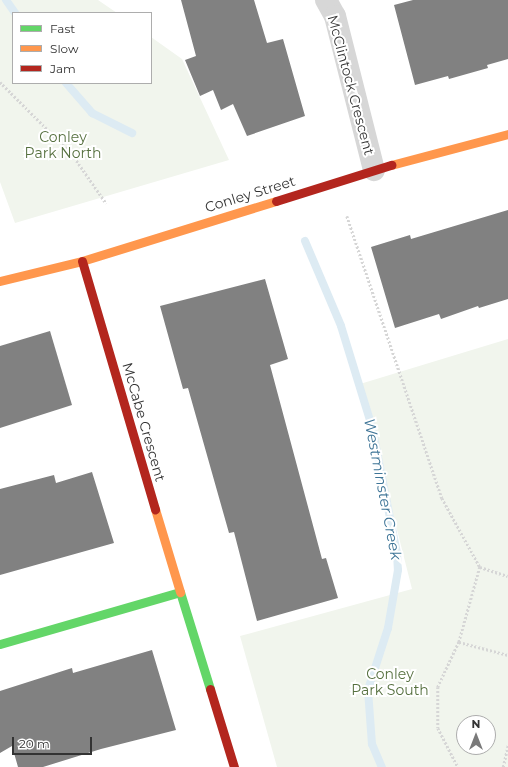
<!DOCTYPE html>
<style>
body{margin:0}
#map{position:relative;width:508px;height:767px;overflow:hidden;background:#fff;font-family:Montserrat,sans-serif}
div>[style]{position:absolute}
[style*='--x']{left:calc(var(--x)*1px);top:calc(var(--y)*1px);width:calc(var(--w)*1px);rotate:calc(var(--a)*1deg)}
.green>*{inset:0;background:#f1f5ed}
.stream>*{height:8px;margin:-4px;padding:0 4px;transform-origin:4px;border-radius:4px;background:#ddebf3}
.building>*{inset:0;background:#818181}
.path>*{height:2.5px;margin-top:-1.25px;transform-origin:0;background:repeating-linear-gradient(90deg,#d6d6d6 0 2px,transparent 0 4px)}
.street>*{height:22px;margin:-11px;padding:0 11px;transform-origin:11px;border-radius:11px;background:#d7d7d7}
.fast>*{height:9px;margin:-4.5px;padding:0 4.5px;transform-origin:4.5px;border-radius:4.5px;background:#63d668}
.slow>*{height:9px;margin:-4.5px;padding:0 4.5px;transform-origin:4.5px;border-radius:4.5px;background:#ff974d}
.jam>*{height:9px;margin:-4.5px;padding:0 4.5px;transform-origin:4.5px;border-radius:4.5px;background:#b3261e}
span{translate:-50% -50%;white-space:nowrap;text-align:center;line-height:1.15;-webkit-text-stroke:4px #fff;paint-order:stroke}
.street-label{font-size:14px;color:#333}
.park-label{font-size:14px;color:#56703f}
.water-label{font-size:15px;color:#3f7597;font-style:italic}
.legend{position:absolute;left:12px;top:12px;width:140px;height:72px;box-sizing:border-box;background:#fff;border:1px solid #adadad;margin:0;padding:5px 7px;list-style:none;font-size:12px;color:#333}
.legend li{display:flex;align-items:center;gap:8px;height:20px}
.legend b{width:20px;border:1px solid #adadad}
.north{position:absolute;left:456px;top:715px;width:40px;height:40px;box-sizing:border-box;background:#fff;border:1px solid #adadad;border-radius:50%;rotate:0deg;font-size:11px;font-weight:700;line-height:16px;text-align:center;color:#333}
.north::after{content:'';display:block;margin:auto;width:14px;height:18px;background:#7a7a7a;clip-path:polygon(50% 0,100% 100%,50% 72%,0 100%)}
.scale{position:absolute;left:12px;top:737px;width:80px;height:18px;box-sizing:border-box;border:2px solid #333;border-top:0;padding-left:5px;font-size:12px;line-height:14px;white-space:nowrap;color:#333;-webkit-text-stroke:3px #fff;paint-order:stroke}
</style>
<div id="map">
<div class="green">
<i style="clip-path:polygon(0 0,98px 0,117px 13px,13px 13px,13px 83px,151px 83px,151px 37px,182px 59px,229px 160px,15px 223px,0 182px)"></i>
<i style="clip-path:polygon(evenodd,508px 339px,508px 767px,277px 767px,240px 636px,412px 589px,360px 384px,508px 339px,464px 723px,488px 723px,488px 747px,464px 747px,464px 723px)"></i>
</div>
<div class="stream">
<i style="--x:6;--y:0;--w:16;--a:55"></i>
<i style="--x:66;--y:83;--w:40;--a:49"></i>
<i style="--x:92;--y:113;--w:45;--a:26.6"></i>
<i style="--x:305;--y:241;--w:92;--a:67"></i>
<i style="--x:341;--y:326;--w:106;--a:72.9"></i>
<i style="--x:372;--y:427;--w:128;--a:78.8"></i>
<i style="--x:397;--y:553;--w:17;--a:87"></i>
<i style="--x:398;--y:570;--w:59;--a:99.8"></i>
<i style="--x:388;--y:628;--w:65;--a:107.9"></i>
<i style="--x:368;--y:690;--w:54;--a:85.8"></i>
<i style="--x:372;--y:744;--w:25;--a:67"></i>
</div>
<div class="building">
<i style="clip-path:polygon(181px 0,254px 0,267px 43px,283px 39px,305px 116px,247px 136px,233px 104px,221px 110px,213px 90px,200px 96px,185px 60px,196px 56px)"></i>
<i style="clip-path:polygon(413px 0,508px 0,508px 59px,487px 65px,488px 68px,449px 79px,448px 76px,415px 85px,394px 5px)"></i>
<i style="clip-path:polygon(508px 210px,508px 299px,479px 308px,478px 306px,441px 319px,439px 314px,395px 328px,371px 247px,410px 235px,411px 239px)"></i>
<i style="clip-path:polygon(265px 279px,288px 359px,270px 365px,322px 559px,326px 558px,338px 598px,257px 621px,234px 532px,229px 533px,188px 388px,183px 389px,160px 306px)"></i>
<i style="clip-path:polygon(50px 331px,72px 405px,0 428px,0 346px)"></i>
<i style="clip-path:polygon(92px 472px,114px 543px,0 575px,0 489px,54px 475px,56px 483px)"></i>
<i style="clip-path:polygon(152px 650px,176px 730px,101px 749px,43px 767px,18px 767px,12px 746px,0 753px,0 691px,72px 668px,73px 673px)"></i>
</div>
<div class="path">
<i style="--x:0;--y:82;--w:102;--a:45"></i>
<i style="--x:72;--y:154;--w:60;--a:55.2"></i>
<i style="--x:347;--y:216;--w:298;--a:71.4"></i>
<i style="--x:442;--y:498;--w:79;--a:61.2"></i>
<i style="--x:480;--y:567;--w:78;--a:105.6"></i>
<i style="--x:459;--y:642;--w:50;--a:115"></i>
<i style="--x:438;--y:687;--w:41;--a:90"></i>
<i style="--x:438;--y:728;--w:44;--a:62.9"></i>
<i style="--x:480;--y:567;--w:29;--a:18"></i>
<i style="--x:459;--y:642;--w:51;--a:14.9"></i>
<i style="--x:503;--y:767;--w:23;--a:-77"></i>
</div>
<div class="street">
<i style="--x:326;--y:0;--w:18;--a:61"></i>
<i style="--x:335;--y:16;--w:159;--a:75.8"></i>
</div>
<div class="fast">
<i style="--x:0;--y:644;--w:187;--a:-16.1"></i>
<i style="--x:180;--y:592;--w:102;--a:72.8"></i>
</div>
<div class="slow">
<i style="--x:391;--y:165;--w:121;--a:-14.8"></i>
<i style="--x:0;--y:281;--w:84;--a:-13.7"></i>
<i style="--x:82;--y:261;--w:203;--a:-17.2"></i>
<i style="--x:155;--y:509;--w:87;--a:73.2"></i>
</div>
<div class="jam">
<i style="--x:276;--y:201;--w:121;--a:-17.4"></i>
<i style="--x:82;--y:261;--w:259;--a:73.6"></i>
<i style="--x:210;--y:689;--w:82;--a:72.9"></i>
</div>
<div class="street-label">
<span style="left:351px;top:85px;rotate:75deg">McClintock Crescent</span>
<span style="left:250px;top:194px;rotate:-17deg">Conley Street</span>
<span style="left:144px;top:422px;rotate:74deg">McCabe Crescent</span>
</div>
<div class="park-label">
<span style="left:63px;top:145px">Conley<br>Park North</span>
<span style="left:390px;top:682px">Conley<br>Park South</span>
</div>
<div class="water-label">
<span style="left:383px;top:489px;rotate:79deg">Westminster Creek</span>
</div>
<ul class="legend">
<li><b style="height:5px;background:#63d668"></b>Fast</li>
<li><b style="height:5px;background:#ff974d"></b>Slow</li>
<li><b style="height:5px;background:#b3261e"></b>Jam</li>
</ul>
<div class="north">N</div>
<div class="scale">20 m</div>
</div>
